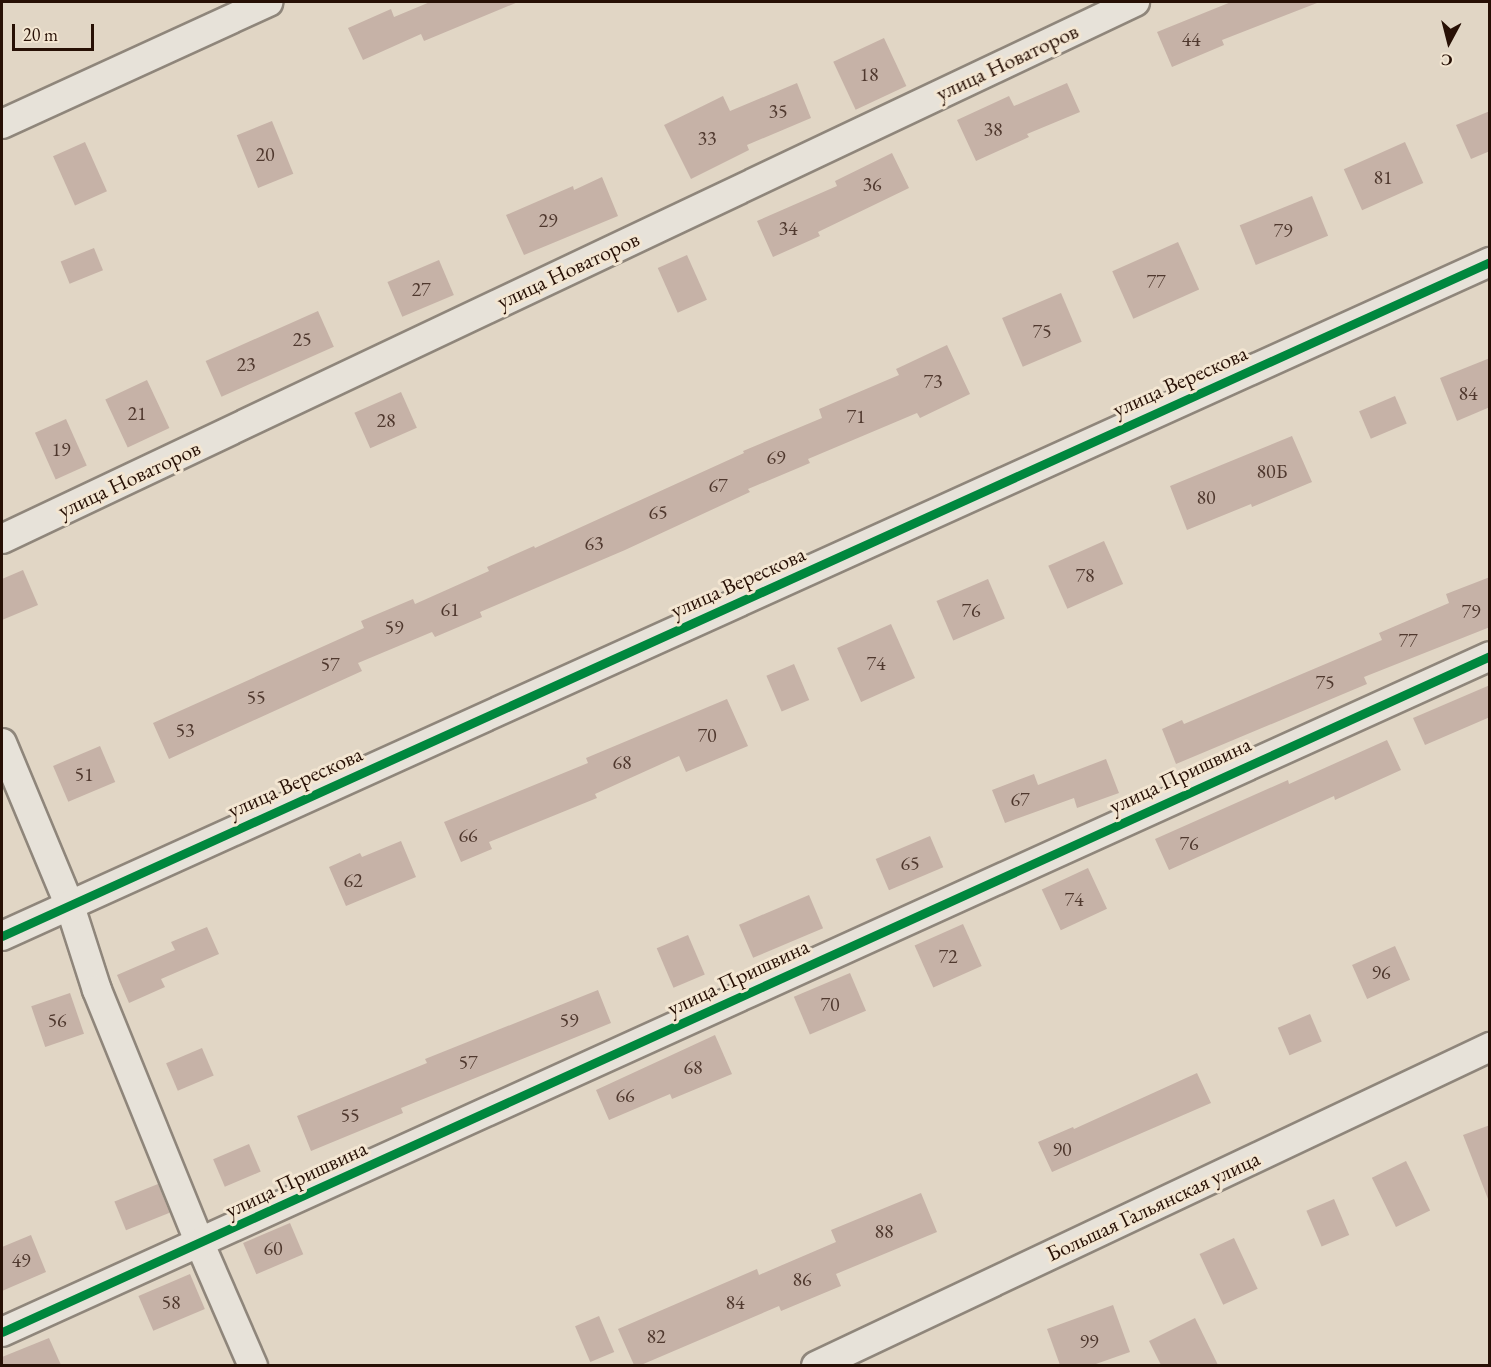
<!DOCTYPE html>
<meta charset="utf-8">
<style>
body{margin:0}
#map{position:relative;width:1491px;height:1367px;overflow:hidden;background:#e1d6c5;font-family:"EB Garamond",serif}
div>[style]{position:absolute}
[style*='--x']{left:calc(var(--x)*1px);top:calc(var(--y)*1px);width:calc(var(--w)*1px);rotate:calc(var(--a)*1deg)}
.building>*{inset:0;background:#c6b2a7;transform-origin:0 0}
.roads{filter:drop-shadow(2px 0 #8f867b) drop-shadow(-2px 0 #8f867b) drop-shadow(0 2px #8f867b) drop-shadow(0 -2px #8f867b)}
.minor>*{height:28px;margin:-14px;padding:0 14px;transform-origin:14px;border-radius:14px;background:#e7e2d9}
.cycleway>*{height:9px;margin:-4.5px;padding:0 4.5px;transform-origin:4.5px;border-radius:4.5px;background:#00873e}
span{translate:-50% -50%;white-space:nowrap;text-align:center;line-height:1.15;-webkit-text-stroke:6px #f3e6d2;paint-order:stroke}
.number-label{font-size:20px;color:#4f382e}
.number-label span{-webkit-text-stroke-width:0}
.street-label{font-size:22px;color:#271005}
.frame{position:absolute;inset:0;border:3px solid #271005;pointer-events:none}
.north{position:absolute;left:1419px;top:12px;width:60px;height:60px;-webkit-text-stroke:4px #f3e6d2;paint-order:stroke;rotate:187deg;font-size:16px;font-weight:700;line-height:24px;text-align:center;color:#271005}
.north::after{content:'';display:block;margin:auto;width:21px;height:27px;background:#271005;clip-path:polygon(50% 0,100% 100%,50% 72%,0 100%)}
.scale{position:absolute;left:12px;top:24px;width:82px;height:27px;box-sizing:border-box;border:3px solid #271005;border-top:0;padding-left:8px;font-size:18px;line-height:21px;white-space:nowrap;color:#271005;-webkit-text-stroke:4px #f3e6d2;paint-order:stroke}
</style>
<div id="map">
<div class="building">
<i style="clip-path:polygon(430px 2px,518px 2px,424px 41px,421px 34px,363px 60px,348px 28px,391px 9px,394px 17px)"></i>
<i style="clip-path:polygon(1231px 2px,1317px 3px,1222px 40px,1224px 45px,1172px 67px,1157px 32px)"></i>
<i style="left:884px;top:38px;width:53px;height:56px;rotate:65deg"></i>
<i style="clip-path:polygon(797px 83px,811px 118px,747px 145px,749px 150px,691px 179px,664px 125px,723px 96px,730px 111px)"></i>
<i style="clip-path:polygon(1067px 83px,1080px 112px,1027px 134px,1029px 137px,976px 161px,957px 120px,1009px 96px,1014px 106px)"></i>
<i style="clip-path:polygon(1490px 111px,1490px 151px,1471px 159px,1456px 125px)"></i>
<i style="left:272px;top:121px;width:57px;height:38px;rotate:68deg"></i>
<i style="left:85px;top:142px;width:54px;height:35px;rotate:66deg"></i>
<i style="left:1405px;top:142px;width:45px;height:67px;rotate:66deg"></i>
<i style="clip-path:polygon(892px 153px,909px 188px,818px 232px,820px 236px,773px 257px,757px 221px,837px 186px,835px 181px)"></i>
<i style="clip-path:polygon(602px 177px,618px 216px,524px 255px,506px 215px,573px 186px,574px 190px)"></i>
<i style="left:1312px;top:196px;width:43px;height:78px;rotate:68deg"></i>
<i style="left:1178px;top:242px;width:52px;height:72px;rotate:66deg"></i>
<i style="left:94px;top:248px;width:24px;height:36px;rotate:68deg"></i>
<i style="left:687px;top:255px;width:49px;height:32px;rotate:66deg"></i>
<i style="left:439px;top:260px;width:38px;height:56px;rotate:67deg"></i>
<i style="left:1061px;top:293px;width:53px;height:64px;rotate:67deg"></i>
<i style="left:318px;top:311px;width:39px;height:123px;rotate:66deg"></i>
<i style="clip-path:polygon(947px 345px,970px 394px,920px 418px,917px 413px,808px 459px,810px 463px,748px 489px,750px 492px,625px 550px,480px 612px,482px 617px,435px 637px,432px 632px,358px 663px,362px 671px,169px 759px,153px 723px,364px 628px,361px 621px,413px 599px,415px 604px,489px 571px,487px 567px,534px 546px,535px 548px,744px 453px,743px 451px,822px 418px,819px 409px,899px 375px,896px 369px)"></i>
<i style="clip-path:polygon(1490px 358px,1490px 407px,1457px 421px,1440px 378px)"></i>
<i style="left:147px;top:380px;width:53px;height:46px;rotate:65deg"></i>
<i style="left:401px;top:392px;width:39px;height:51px;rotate:66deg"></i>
<i style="left:1395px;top:396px;width:30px;height:39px;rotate:67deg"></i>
<i style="left:66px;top:419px;width:51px;height:34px;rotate:66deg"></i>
<i style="clip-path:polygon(1292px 436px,1312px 482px,1252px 507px,1251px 504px,1187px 530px,1170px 486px)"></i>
<i style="left:1104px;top:541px;width:47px;height:61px;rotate:66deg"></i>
<i style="clip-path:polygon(23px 570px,38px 605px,2px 620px,2px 579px)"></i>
<i style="clip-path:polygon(1490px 577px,1490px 627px,1364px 677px,1367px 684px,1176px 764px,1162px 729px,1182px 720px,1184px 724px,1382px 640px,1379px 633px,1449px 603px,1446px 594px)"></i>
<i style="left:988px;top:579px;width:43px;height:56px;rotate:67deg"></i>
<i style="left:891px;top:624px;width:59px;height:59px;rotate:66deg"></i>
<i style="left:794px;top:664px;width:39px;height:30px;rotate:67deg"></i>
<i style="clip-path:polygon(1490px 685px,1490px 717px,1425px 745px,1413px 718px)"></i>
<i style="clip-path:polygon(727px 699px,748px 746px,686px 772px,679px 756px,595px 794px,597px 798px,489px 842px,492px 849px,461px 862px,444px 822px,588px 763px,586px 758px)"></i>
<i style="clip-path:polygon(1387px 740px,1401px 770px,1335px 800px,1334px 796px,1169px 870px,1155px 839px,1288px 780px,1289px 784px)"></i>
<i style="left:100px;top:746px;width:39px;height:51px;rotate:67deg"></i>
<i style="clip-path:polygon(1106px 759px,1119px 793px,1077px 808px,1074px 798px,1005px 823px,992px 790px,1034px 774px,1038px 785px)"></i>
<i style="left:930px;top:836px;width:34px;height:59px;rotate:67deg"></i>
<i style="clip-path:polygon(401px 841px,416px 877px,346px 906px,329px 867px,360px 853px,362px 857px)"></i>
<i style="left:1088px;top:868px;width:45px;height:51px;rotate:65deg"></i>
<i style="left:809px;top:895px;width:36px;height:76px;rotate:67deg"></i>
<i style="left:963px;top:924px;width:46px;height:53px;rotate:66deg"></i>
<i style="clip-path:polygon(207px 927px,219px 954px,161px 979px,165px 987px,129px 1003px,117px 975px,175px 950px,171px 942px)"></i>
<i style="left:688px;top:935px;width:43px;height:34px;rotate:67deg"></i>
<i style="left:1395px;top:946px;width:37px;height:47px;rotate:66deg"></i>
<i style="left:850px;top:973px;width:41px;height:61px;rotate:67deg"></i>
<i style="clip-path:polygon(598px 990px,611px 1023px,401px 1108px,403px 1113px,311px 1151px,297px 1116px,427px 1063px,425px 1059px)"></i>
<i style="left:70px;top:993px;width:43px;height:41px;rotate:71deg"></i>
<i style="left:1310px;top:1014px;width:30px;height:35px;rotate:67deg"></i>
<i style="clip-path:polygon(715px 1035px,732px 1074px,672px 1099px,670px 1094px,609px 1120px,596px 1090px)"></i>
<i style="left:202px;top:1048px;width:30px;height:39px;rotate:67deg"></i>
<i style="clip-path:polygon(1197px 1073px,1211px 1103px,1052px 1172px,1038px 1142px,1073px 1127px,1074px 1129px)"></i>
<i style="clip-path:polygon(1490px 1125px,1490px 1198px,1488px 1199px,1463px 1135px)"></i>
<i style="left:249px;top:1144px;width:30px;height:39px;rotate:67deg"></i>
<i style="left:1406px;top:1161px;width:55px;height:38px;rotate:64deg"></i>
<i style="left:158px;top:1184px;width:31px;height:47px;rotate:68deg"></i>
<i style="clip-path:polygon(921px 1193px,937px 1232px,836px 1274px,841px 1286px,781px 1311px,779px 1306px,641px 1365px,634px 1365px,618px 1329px,757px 1269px,759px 1275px,836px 1242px,831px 1230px)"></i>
<i style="left:1334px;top:1199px;width:39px;height:30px;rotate:67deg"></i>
<i style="left:290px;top:1223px;width:34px;height:51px;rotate:67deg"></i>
<i style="clip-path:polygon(31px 1235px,46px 1272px,2px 1291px,2px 1247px)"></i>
<i style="left:1234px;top:1238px;width:56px;height:38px;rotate:65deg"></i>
<i style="left:190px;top:1274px;width:38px;height:56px;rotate:67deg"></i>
<i style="clip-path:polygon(1113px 1305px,1130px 1352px,1093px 1365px,1060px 1365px,1047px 1329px)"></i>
<i style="left:599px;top:1316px;width:39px;height:26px;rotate:67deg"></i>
<i style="clip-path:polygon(1195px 1318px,1218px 1365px,1161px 1365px,1149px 1341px)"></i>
<i style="clip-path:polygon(49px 1338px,61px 1365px,2px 1365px,2px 1357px)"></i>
</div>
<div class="roads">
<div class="minor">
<i style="--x:2;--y:124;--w:293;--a:-24.6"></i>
<i style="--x:2;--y:539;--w:1254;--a:-25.36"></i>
<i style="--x:2;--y:743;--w:177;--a:67.4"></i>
<i style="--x:70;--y:906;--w:88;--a:72.2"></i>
<i style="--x:97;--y:990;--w:274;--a:67.9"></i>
<i style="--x:200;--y:1244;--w:133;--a:66.5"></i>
<i style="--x:2;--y:936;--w:1634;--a:-24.37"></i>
<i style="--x:2;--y:1332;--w:1634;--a:-24.43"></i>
<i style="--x:816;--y:1366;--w:746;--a:-25.33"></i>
</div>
</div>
<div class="cycleway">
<i style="--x:2;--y:936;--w:1634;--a:-24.37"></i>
<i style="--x:2;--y:1332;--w:1634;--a:-24.43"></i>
</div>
<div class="number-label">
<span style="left:1191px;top:39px">44</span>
<span style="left:869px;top:74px">18</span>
<span style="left:778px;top:111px">35</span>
<span style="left:993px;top:129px">38</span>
<span style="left:707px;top:138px">33</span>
<span style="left:265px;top:154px">20</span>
<span style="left:1383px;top:177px">81</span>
<span style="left:872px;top:184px">36</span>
<span style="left:548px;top:220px">29</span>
<span style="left:788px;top:228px">34</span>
<span style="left:1283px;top:230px">79</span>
<span style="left:1156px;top:281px">77</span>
<span style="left:421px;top:289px">27</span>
<span style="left:1042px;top:331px">75</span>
<span style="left:302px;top:339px">25</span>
<span style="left:246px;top:364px">23</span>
<span style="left:933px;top:381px">73</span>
<span style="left:1468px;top:393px">84</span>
<span style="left:137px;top:413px">21</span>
<span style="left:856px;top:416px">71</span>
<span style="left:386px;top:420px">28</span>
<span style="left:61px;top:449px">19</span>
<span style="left:776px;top:457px">69</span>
<span style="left:1272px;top:471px">80Б</span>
<span style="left:718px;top:485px">67</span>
<span style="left:1206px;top:497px">80</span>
<span style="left:658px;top:512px">65</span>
<span style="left:594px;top:543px">63</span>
<span style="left:1085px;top:575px">78</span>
<span style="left:450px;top:609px">61</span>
<span style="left:971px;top:610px">76</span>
<span style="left:1471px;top:611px">79</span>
<span style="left:394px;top:627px">59</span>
<span style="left:1408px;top:640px">77</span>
<span style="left:876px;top:663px">74</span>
<span style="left:330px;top:664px">57</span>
<span style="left:1325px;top:682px">75</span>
<span style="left:256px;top:697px">55</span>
<span style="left:185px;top:730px">53</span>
<span style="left:707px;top:735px">70</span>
<span style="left:622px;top:762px">68</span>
<span style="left:84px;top:774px">51</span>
<span style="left:1020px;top:799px">67</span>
<span style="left:468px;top:835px">66</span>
<span style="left:1189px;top:843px">76</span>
<span style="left:910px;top:863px">65</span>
<span style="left:353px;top:880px">62</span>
<span style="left:1074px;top:899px">74</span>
<span style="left:948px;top:956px">72</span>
<span style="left:1381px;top:972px">96</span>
<span style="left:830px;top:1004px">70</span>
<span style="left:57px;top:1020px">56</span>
<span style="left:569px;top:1020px">59</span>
<span style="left:468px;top:1062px">57</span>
<span style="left:693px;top:1067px">68</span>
<span style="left:625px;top:1095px">66</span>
<span style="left:350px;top:1115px">55</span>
<span style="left:1062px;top:1149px">90</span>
<span style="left:884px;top:1231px">88</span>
<span style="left:273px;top:1248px">60</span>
<span style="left:21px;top:1260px">49</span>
<span style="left:802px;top:1279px">86</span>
<span style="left:171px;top:1302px">58</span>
<span style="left:735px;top:1302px">84</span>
<span style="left:656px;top:1336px">82</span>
<span style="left:1089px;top:1341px">99</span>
</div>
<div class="street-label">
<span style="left:1007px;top:62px;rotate:-25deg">улица Новаторов</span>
<span style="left:568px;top:270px;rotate:-25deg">улица Новаторов</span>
<span style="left:1180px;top:381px;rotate:-24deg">улица Верескова</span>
<span style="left:129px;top:479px;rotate:-25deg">улица Новаторов</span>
<span style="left:738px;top:582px;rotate:-24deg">улица Верескова</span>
<span style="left:1180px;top:775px;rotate:-25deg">улица Пришвина</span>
<span style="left:295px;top:782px;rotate:-24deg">улица Верескова</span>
<span style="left:738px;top:977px;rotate:-25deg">улица Пришвина</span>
<span style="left:296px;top:1179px;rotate:-25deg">улица Пришвина</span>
<span style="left:1153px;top:1206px;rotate:-25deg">Большая Гальянская улица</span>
</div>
<div class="frame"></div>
<div class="north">С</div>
<div class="scale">20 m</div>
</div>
